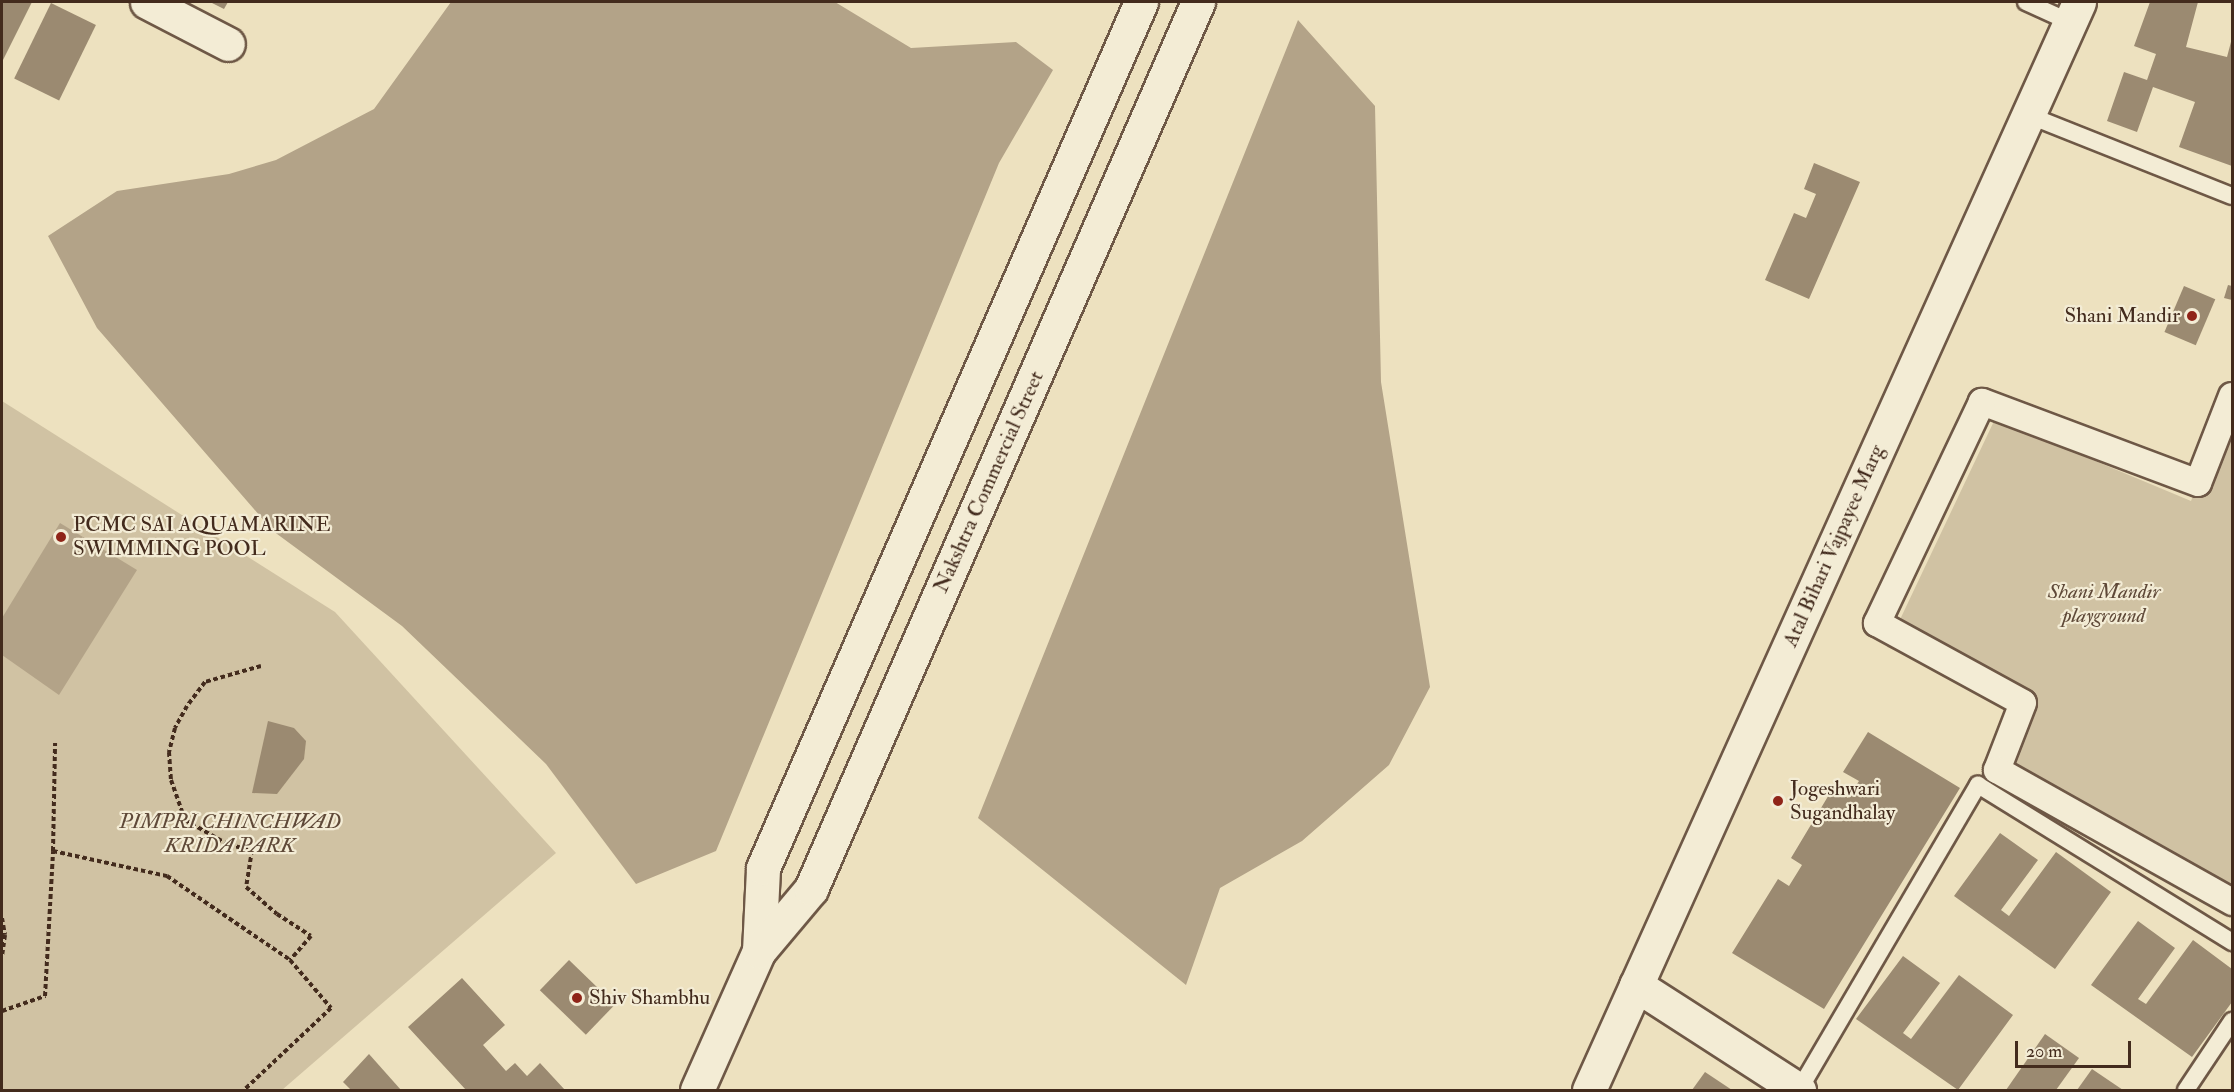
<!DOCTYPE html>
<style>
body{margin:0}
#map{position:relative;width:2234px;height:1092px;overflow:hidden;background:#ede1bf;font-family:"IM FELL Double Pica",serif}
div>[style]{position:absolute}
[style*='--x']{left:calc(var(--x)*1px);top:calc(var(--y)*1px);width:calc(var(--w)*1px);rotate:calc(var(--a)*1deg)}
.green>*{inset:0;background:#d0c2a3}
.water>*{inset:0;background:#b3a388}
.building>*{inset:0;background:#9b8a71;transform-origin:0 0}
.path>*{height:4px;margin-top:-2px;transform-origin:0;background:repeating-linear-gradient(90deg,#432b1d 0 4.5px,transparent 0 7.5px)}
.roads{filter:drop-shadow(2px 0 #6e5846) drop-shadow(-2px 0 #6e5846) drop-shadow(0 2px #6e5846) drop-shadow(0 -2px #6e5846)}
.service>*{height:16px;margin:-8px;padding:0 8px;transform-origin:8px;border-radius:8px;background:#f3ecd5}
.pedestrian>*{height:26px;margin:-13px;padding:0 13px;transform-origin:13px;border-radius:13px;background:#f3ecd5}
.minor>*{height:33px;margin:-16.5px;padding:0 16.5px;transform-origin:16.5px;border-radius:16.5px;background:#f3ecd5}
.tertiary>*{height:33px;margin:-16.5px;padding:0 16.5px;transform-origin:16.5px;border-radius:16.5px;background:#f3ecd5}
.dots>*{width:16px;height:16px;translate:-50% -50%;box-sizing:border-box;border:3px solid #f3ecd5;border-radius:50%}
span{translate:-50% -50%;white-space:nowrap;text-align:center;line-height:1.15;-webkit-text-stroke:4.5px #f3ecd5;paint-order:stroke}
.poi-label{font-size:21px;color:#432b1d}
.right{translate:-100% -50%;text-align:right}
.left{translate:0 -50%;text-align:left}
.street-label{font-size:21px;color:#432b1d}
.park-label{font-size:21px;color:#5f4938;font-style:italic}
.frame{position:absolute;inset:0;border:3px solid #432b1d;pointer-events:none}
.scale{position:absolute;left:2015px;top:1041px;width:116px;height:27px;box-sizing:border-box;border:3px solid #432b1d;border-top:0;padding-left:8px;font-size:18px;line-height:21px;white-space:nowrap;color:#432b1d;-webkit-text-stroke:4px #f3ecd5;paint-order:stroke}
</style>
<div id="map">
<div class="green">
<i style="clip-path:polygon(2232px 396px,2232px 902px,1997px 770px,2022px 703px,1887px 647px,1995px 419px,2191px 501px)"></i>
<i style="clip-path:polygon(2px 401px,335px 612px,556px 853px,282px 1090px,2px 1090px)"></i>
</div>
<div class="water">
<i style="clip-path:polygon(451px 2px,835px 2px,911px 48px,1016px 42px,1053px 70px,999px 163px,716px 851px,636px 884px,546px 764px,402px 626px,273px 531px,97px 328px,48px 236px,117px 191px,229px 174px,276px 160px,374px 109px)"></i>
<i style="clip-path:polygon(1298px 20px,1375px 106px,1381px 382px,1430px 687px,1389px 765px,1302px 841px,1220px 888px,1186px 985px,978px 818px)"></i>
<i style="clip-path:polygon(60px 523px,137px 570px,59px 695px,2px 655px,2px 618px)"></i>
</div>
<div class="building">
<i style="clip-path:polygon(2px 2px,32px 2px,2px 62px)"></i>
<i style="clip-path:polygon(210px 2px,228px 2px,224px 9px)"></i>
<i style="clip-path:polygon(2150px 2px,2198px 2px,2186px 47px,2227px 57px,2232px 38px,2232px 166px,2179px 147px,2195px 102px,2153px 87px,2137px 132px,2107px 121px,2124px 72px,2147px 80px,2156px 54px,2134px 46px)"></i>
<i style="left:51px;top:3px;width:50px;height:84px;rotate:26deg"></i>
<i style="clip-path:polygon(1814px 163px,1860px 182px,1809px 299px,1765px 280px,1794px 213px,1806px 218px,1816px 194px,1804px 189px)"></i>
<i style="clip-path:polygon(2228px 285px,2232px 286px,2232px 300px,2224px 298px)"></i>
<i style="left:2184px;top:286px;width:34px;height:50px;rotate:23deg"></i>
<i style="clip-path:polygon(268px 721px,294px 728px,306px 741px,304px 759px,277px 794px,252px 793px)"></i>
<i style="clip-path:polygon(1868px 732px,1960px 788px,1824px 1009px,1732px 953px,1778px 879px,1789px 886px,1802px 865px,1791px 858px,1833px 788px,1848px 798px,1859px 781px,1843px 772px)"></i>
<i style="clip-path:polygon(2000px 833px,2038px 860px,2001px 910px,2009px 916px,2056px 852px,2111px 892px,2055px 969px,1954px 896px)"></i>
<i style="clip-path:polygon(2138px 921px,2175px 948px,2138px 999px,2146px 1004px,2193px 940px,2232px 969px,2232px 1002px,2192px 1057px,2091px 985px)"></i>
<i style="clip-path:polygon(1903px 956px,1940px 983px,1903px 1033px,1911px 1039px,1959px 975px,2013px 1015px,1958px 1090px,1856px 1019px)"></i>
<i style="left:569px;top:960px;width:64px;height:42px;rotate:44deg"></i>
<i style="clip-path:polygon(462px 978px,505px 1025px,483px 1045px,506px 1071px,515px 1063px,527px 1076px,540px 1063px,565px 1090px,466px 1090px,408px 1027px)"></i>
<i style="clip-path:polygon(2045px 1034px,2079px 1058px,2056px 1090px,2006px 1090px)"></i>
<i style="clip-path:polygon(369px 1054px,401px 1090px,351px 1090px,343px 1082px)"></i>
<i style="clip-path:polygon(2092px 1069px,2123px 1090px,2077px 1090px)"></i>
<i style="clip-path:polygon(1705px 1072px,1732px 1090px,1692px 1090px)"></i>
</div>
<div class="path">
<i style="--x:261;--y:666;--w:58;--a:164.1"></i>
<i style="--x:205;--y:682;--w:30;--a:127"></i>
<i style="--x:187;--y:706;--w:25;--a:119"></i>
<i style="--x:175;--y:728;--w:25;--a:104"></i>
<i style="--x:169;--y:752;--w:28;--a:86"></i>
<i style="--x:171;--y:780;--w:42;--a:70.7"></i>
<i style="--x:185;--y:820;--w:51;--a:29.6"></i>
<i style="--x:229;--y:845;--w:24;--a:12"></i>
<i style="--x:252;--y:850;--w:37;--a:99"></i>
<i style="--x:246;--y:887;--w:41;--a:41.1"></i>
<i style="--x:277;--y:914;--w:40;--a:32.9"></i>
<i style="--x:311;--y:936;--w:32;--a:131"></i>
<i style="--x:53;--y:851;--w:108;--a:-88.9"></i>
<i style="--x:2;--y:918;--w:17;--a:80"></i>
<i style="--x:5;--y:935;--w:21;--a:98"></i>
<i style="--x:2;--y:1011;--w:46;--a:-19.2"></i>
<i style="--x:45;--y:996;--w:145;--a:-86.8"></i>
<i style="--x:53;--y:851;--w:117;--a:12.4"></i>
<i style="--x:167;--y:876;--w:149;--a:34.3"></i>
<i style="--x:290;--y:960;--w:63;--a:49.5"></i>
<i style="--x:331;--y:1008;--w:120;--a:136.7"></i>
</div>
<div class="roads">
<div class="service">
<i style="--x:2026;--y:2;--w:48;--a:24.4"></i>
<i style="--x:2028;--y:115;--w:219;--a:21.7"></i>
<i style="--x:1799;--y:1090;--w:354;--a:-59.6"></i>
<i style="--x:1978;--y:785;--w:299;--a:31.7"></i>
<i style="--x:2186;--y:1090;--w:83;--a:-56.3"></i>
</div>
<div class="pedestrian">
<i style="--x:2232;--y:396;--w:93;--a:111.3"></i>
<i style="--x:2198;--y:483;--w:231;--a:-159.4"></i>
<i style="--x:1982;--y:402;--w:245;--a:115.4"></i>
<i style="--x:1877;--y:623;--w:166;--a:28.7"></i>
<i style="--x:2023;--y:703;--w:72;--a:111.2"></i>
<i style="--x:1997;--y:770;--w:270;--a:29.3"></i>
</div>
<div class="minor">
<i style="--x:147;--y:2;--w:91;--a:27.4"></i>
<i style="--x:1636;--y:985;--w:194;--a:32.8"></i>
</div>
<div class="tertiary">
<i style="--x:759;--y:951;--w:83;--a:-87.2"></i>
<i style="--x:763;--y:868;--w:945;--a:-66.42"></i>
<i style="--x:697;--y:1090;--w:152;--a:-66"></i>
<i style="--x:759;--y:951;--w:81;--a:-50"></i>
<i style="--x:811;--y:889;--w:968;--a:-66.43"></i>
<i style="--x:1589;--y:1090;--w:1193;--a:-65.75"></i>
</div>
</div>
<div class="dots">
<i style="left:2192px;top:316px;background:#8f2418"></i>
<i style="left:61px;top:537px;background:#8f2418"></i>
<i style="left:1778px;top:801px;background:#8f2418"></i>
<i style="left:577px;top:998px;background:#8f2418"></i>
</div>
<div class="poi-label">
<span class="right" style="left:2180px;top:316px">Shani Mandir</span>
<span class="left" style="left:73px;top:537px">PCMC SAI AQUAMARINE<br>SWIMMING POOL</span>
<span class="left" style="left:1790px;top:801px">Jogeshwari<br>Sugandhalay</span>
<span class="left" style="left:589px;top:998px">Shiv Shambhu</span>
</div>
<div class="street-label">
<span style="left:989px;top:482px;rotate:-66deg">Nakshtra Commercial Street</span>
<span style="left:1834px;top:546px;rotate:-66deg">Atal Bihari Vajpayee Marg</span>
</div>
<div class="park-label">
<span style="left:2104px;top:604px">Shani Mandir<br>playground</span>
<span style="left:230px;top:834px">PIMPRI CHINCHWAD<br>KRIDA PARK</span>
</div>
<div class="frame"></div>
<div class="scale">20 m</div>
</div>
